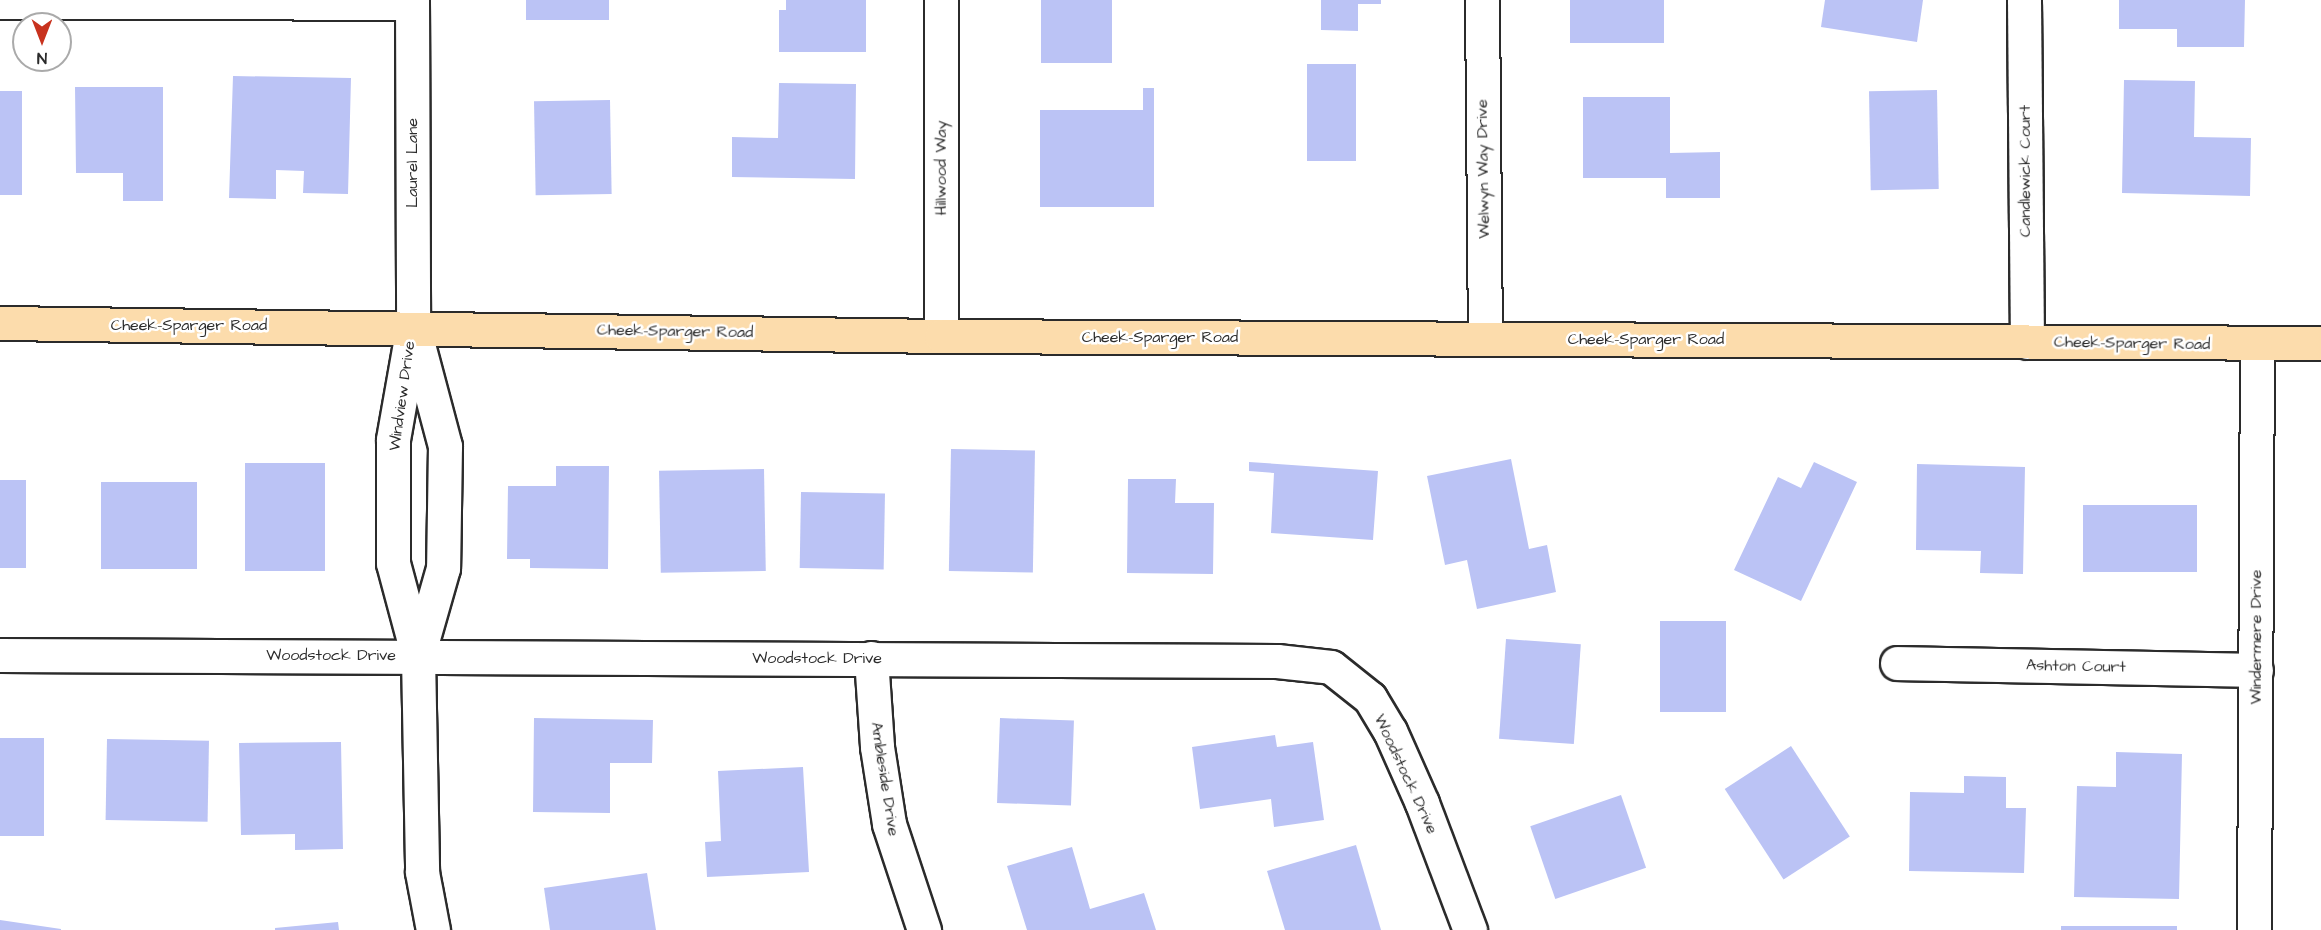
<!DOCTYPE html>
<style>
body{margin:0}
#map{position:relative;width:2321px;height:930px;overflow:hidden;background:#fff;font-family:"Architects Daughter",sans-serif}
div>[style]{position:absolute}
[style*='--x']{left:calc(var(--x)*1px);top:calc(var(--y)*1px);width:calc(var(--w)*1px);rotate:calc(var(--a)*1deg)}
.building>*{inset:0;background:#bbc3f5;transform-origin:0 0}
.roads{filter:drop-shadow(2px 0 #2b2b2b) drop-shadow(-2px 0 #2b2b2b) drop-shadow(0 2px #2b2b2b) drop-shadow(0 -2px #2b2b2b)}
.minor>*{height:33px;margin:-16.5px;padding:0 16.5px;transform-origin:16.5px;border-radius:16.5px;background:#fff}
.major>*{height:33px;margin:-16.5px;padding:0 16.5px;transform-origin:16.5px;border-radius:16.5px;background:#fcdcac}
span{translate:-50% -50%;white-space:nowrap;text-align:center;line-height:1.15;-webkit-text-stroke:5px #fff;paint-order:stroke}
.street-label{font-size:16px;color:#2b2b2b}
.north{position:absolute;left:12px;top:12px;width:60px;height:60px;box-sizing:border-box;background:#fff;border:2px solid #aaa;border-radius:50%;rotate:180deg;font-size:16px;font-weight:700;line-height:24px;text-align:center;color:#2b2b2b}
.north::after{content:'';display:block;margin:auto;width:21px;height:27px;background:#c8321e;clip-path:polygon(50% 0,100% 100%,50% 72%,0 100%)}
</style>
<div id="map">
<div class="building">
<i style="left:526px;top:0;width:83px;height:20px"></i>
<i style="clip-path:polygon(786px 0,866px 0,866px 52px,779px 52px,779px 10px,786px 10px)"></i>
<i style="left:1041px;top:0;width:71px;height:63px"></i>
<i style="clip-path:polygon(1321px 0,1381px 0,1381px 4px,1358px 4px,1358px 31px,1321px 30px)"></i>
<i style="left:1570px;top:0;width:94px;height:43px"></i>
<i style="clip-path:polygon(1825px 0,1923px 0,1917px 42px,1821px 27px)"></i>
<i style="clip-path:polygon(2119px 0,2245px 0,2244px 47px,2177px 47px,2177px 29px,2119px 29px)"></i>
<i style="left:1307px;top:64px;width:49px;height:97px"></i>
<i style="clip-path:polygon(233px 76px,351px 78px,348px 194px,303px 193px,304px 171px,276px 170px,276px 199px,229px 198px)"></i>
<i style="clip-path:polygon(2124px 80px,2195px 81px,2194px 137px,2251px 138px,2250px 196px,2122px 193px)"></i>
<i style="clip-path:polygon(779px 83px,856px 84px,855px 179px,732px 177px,732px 137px,778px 138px)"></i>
<i style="clip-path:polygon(75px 87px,163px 87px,163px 201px,123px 201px,123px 173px,76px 173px)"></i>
<i style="clip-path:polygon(1143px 88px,1154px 88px,1154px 207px,1040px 207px,1040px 110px,1143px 110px)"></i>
<i style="left:1937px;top:90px;width:99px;height:68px;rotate:89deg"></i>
<i style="left:0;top:91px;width:22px;height:104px"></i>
<i style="clip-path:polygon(1583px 97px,1670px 97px,1670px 153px,1720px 152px,1720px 198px,1666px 198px,1666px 178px,1583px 178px)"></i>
<i style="left:610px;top:100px;width:94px;height:76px;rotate:89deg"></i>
<i style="left:951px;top:449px;width:84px;height:122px;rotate:1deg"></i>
<i style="clip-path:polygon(1511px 459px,1529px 549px,1547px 545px,1556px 592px,1477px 609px,1467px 560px,1445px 565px,1427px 476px)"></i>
<i style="clip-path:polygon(1249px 462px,1378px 471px,1373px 540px,1271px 533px,1274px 473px,1249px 471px)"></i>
<i style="clip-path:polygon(1814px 462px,1857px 482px,1801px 601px,1734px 570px,1778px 477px,1801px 488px)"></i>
<i style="left:245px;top:463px;width:80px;height:108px"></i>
<i style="clip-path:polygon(1917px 464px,2025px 467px,2023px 574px,1980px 573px,1981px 551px,1916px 550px)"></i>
<i style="clip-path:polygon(556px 466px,609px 466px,608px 569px,530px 568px,530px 559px,507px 559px,508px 486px,556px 486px)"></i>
<i style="left:764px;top:469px;width:102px;height:105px;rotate:89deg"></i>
<i style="clip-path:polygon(1128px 479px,1176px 479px,1175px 503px,1214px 503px,1213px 574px,1127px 573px)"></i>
<i style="left:0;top:480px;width:26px;height:88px"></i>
<i style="left:101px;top:482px;width:96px;height:87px"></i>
<i style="left:801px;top:492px;width:84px;height:76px;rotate:1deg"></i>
<i style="left:2083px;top:505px;width:114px;height:67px"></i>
<i style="left:1660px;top:621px;width:66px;height:91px"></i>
<i style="left:1506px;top:639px;width:75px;height:100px;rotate:4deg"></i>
<i style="clip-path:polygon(534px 718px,653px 720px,652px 763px,610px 763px,610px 813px,533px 812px)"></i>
<i style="left:1000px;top:718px;width:74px;height:85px;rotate:2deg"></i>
<i style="clip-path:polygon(1275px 735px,1277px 747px,1313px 742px,1324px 820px,1274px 827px,1271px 799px,1200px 809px,1192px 747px)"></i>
<i style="left:0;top:738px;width:44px;height:98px"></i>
<i style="left:107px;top:739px;width:102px;height:81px;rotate:1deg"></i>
<i style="clip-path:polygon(341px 742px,343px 849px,295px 850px,295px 834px,241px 835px,239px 743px)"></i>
<i style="left:1791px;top:746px;width:108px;height:79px;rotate:57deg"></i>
<i style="clip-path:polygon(2116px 752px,2182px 754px,2179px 899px,2074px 897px,2077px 786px,2116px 787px)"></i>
<i style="clip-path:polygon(803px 767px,809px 872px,707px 877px,705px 842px,721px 841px,718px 771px)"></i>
<i style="clip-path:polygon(1964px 776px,2006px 777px,2006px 808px,2026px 808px,2024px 873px,1909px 871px,1910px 792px,1964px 793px)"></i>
<i style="left:1621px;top:795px;width:77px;height:96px;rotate:71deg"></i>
<i style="clip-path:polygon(1356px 845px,1381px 930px,1285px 930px,1267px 871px)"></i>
<i style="clip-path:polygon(1072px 847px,1090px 909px,1144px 893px,1156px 930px,1027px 930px,1007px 866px)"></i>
<i style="clip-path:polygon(647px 873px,656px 930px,550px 930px,544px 888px)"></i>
<i style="clip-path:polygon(0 920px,61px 929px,61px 930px,0 930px)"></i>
<i style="clip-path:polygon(338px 922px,339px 930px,275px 930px,275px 928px)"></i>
<i style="left:2061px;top:926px;width:116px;height:4px"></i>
</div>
<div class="roads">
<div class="minor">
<i style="--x:412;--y:0;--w:326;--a:89.8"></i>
<i style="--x:413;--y:326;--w:116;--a:100"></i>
<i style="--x:393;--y:440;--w:123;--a:90"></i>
<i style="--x:393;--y:563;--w:96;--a:75"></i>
<i style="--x:418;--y:656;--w:216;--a:88.9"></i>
<i style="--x:422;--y:872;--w:59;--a:79.3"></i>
<i style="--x:1482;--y:0;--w:338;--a:89.5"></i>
<i style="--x:2024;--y:0;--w:342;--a:89.5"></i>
<i style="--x:0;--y:2;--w:412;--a:0.1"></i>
<i style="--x:941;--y:336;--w:336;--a:-90"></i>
<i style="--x:416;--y:337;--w:113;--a:75.1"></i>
<i style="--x:445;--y:446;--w:122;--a:90.9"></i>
<i style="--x:443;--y:568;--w:91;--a:105.9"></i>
<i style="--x:0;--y:655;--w:1277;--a:0.27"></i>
<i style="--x:1277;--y:661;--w:54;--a:6.3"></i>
<i style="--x:1331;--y:667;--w:50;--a:38.5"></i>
<i style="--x:1370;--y:698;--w:39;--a:59"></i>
<i style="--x:1390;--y:731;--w:79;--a:66"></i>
<i style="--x:1422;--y:803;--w:136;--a:69.3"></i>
<i style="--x:871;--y:658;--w:89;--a:86.1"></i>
<i style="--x:877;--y:747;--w:78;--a:81.1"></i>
<i style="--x:889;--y:824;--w:112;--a:71.7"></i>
<i style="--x:1897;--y:663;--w:359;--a:1.1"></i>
<i style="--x:2254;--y:930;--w:586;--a:-89.71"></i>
</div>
<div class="major">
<i style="--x:0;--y:323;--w:941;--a:0.79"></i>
<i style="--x:941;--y:336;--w:1380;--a:0.29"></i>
</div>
</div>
<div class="street-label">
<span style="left:412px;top:163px;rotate:-90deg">Laurel Lane</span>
<span style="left:941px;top:168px;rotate:-90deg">Hillwood Way</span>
<span style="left:1483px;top:169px;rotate:-91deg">Welwyn Way Drive</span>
<span style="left:2025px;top:171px;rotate:-90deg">Candlewick Court</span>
<span style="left:189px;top:325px">Cheek-Sparger Road</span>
<span style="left:675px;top:331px;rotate:1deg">Cheek-Sparger Road</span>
<span style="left:1160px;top:337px">Cheek-Sparger Road</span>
<span style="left:1646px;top:339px">Cheek-Sparger Road</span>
<span style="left:2132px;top:343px;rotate:1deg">Cheek-Sparger Road</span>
<span style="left:402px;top:396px;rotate:-82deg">Windview Drive</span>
<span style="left:2256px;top:637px;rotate:-90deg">Windermere Drive</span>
<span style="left:331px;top:655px">Woodstock Drive</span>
<span style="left:817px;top:658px">Woodstock Drive</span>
<span style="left:2076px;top:666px;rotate:1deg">Ashton Court</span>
<span style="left:1406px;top:774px;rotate:65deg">Woodstock Drive</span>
<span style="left:885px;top:779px;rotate:81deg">Ambleside Drive</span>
</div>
<div class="north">N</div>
</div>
